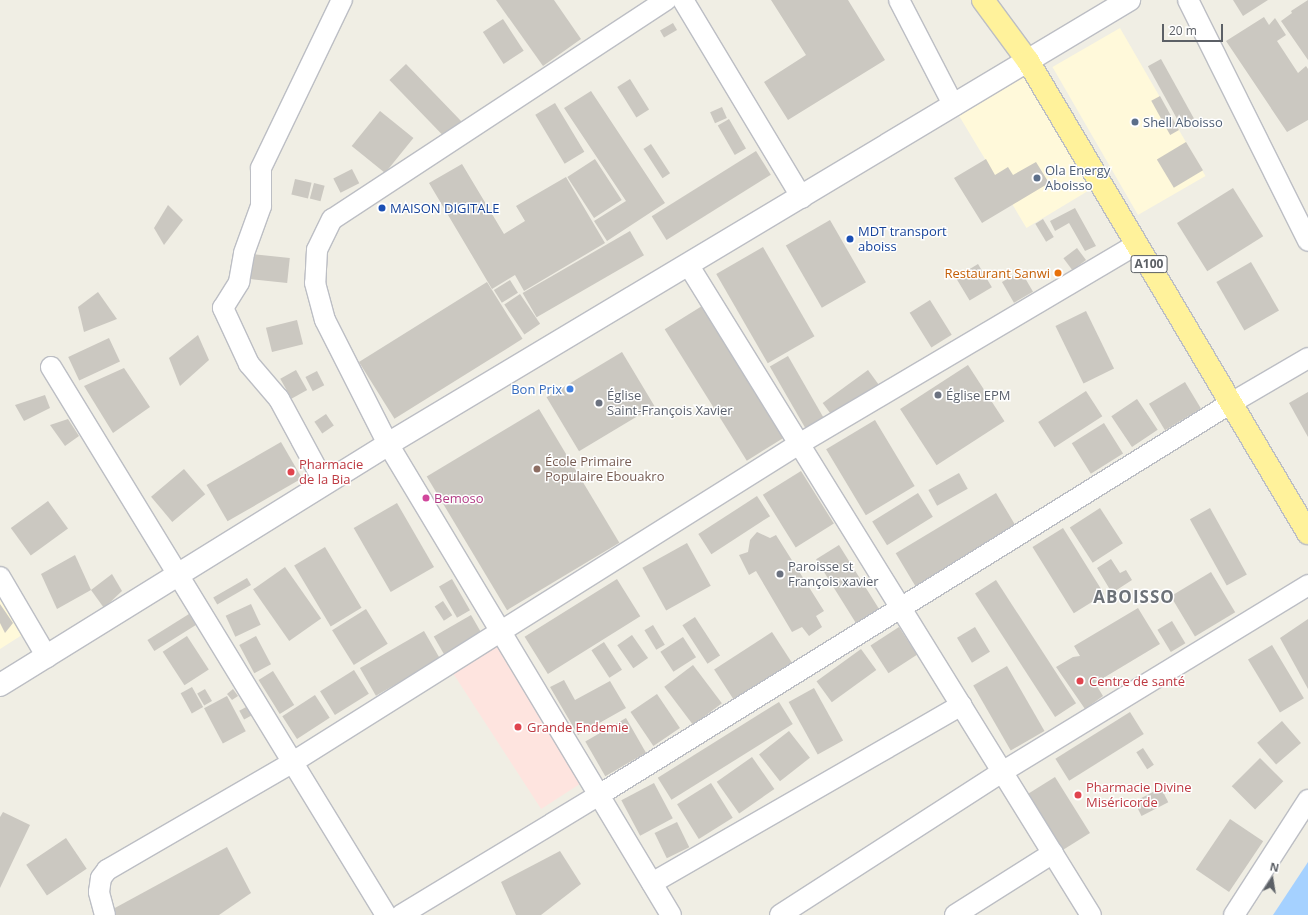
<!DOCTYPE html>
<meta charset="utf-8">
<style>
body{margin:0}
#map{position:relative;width:1308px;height:915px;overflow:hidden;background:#f0eee4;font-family:"Open Sans",sans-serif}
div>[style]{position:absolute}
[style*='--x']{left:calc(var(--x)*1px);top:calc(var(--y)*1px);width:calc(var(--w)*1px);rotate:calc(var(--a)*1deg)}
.commercial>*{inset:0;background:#fff9da;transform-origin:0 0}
.medical>*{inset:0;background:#fee4df;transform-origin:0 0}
.water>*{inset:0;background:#a5d1ff}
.building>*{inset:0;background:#cbc8c1;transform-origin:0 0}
.roads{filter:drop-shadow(1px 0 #bcbec4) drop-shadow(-1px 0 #bcbec4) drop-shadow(0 1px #bcbec4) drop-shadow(0 -1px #bcbec4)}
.minor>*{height:20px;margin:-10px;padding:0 10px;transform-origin:10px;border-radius:10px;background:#fff}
.secondary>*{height:22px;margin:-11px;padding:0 11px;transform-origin:11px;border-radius:11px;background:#fff}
.trunk>*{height:22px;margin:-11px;padding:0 11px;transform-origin:11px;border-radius:11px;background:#fff29b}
.dots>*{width:11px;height:11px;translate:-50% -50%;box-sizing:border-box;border:2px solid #fff;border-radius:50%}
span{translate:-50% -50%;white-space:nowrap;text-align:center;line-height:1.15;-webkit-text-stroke:3px #fff;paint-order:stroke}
.shield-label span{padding:1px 3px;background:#fff;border:1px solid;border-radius:3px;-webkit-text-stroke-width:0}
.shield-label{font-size:12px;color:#5c6066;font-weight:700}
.service-label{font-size:13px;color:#4e5e75}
.left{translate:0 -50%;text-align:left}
.transit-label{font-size:13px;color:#164399}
.food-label{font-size:13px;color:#c56008}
.right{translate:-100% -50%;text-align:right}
.shop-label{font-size:13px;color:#366cbe}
.worship-label{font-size:13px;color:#5b616d}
.education-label{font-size:13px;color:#785e54}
.health-label{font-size:13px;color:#be3a42}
.hotel-label{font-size:13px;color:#b23c85}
.district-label{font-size:17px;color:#6d7278;font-weight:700;letter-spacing:1px}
.north{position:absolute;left:1252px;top:859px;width:40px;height:40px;-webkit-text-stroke:3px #fff;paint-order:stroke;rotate:12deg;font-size:11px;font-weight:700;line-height:16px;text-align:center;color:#5c6066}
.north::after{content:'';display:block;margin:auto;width:14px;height:18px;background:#5c6066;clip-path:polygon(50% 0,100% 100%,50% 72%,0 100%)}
.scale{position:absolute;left:1162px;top:24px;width:61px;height:18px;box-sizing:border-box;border:2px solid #5c6066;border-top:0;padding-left:5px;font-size:12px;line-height:14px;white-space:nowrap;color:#5c6066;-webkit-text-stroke:3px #fff;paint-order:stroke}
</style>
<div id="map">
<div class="commercial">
<i style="left:1120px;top:28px;width:171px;height:78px;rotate:60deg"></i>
<i style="left:1025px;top:76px;width:131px;height:77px;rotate:59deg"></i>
<i style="clip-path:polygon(0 599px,22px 635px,0 649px)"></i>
</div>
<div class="medical">
<i style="left:496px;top:644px;width:163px;height:52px;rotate:57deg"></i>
</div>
<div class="water">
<i style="clip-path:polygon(1308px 862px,1308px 915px,1273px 915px)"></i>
</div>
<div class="building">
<i style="clip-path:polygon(496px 0,554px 0,581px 39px,543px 66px)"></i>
<i style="clip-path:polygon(771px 0,848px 0,885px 60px,788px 120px,764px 82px,806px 55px)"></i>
<i style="clip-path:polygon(1233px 0,1268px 0,1243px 16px)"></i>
<i style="clip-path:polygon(1308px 0,1308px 60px,1281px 21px,1292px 13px,1291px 11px)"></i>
<i style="clip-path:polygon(1264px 17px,1269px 25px,1275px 18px,1286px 35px,1277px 41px,1298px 73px,1306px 66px,1308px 69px,1308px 120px,1287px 132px,1226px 41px)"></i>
<i style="left:503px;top:19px;width:38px;height:24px;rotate:57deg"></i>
<i style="left:673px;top:23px;width:8px;height:15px;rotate:60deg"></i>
<i style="left:1161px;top:59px;width:68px;height:15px;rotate:61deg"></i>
<i style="left:406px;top:64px;width:82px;height:23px;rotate:46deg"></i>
<i style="left:630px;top:79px;width:36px;height:15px;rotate:58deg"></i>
<i style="clip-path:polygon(591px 91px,665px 203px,607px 241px,594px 221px,626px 201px,564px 108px)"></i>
<i style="left:1160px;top:96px;width:39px;height:10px;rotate:61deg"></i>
<i style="left:555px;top:103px;width:57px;height:23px;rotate:59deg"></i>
<i style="left:722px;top:107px;width:12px;height:13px;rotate:66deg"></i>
<i style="left:380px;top:111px;width:43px;height:45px;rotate:39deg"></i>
<i style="left:729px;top:119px;width:34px;height:13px;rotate:60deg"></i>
<i style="left:1186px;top:142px;width:33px;height:34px;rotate:59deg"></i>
<i style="left:651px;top:144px;width:35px;height:9px;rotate:57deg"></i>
<i style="left:756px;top:151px;width:28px;height:123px;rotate:58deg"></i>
<i style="left:595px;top:159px;width:49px;height:33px;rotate:57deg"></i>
<i style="clip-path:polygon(986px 159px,995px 175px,1008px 167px,1013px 175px,1036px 162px,1049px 183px,982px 223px,954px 178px)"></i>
<i style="clip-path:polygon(462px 164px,504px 234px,525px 221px,516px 206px,566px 177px,605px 243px,524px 291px,515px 275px,492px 289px,429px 183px)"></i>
<i style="left:352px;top:169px;width:16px;height:21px;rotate:63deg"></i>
<i style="left:295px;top:179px;width:17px;height:16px;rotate:13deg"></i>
<i style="left:314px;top:183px;width:11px;height:16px;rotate:15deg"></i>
<i style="left:1233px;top:188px;width:57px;height:66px;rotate:58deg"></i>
<i style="clip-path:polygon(168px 205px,183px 220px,164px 245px,154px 228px)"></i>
<i style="clip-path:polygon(1075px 208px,1096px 246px,1085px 251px,1069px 223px,1055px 231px,1050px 221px)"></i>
<i style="left:1043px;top:219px;width:21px;height:9px;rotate:59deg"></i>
<i style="left:830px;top:220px;width:72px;height:51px;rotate:60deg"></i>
<i style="left:630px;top:231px;width:28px;height:124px;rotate:60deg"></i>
<i style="left:763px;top:247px;width:103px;height:54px;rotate:60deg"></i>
<i style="left:1077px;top:248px;width:15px;height:17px;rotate:53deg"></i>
<i style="left:251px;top:254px;width:39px;height:25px;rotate:6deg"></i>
<i style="left:1251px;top:262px;width:56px;height:40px;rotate:60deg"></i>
<i style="left:978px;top:264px;width:27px;height:26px;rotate:59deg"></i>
<i style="left:1021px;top:271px;width:24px;height:22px;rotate:60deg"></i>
<i style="left:510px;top:280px;width:15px;height:19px;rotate:58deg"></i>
<i style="left:487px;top:282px;width:67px;height:151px;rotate:58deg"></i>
<i style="clip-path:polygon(98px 292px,117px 319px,84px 332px,78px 307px)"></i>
<i style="left:520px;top:294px;width:36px;height:19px;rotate:56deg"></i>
<i style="left:930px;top:300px;width:41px;height:24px;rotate:58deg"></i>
<i style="left:702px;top:306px;width:155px;height:44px;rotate:58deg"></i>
<i style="left:1086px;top:311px;width:64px;height:34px;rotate:64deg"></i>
<i style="left:297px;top:320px;width:25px;height:32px;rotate:76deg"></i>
<i style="clip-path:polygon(198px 335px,209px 360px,180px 386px,169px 358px)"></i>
<i style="left:109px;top:338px;width:26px;height:45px;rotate:65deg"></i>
<i style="left:622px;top:352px;width:63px;height:88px;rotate:59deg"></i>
<i style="left:788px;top:356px;width:79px;height:21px;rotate:60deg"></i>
<i style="left:968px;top:365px;width:67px;height:81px;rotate:57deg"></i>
<i style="clip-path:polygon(124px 368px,150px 407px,113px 433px,84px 386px)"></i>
<i style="left:296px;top:370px;width:23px;height:18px;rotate:61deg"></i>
<i style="left:868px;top:370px;width:19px;height:56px;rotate:54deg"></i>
<i style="left:317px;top:371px;width:16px;height:13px;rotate:63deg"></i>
<i style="left:1185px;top:382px;width:31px;height:42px;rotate:59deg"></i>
<i style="left:1086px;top:391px;width:30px;height:57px;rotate:57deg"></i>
<i style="clip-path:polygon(1308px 392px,1308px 437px,1289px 403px)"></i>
<i style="clip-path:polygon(45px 395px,50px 408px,24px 421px,15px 405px)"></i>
<i style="left:1137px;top:399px;width:37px;height:31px;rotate:56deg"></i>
<i style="left:539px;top:409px;width:156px;height:131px;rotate:59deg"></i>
<i style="left:326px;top:414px;width:14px;height:14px;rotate:56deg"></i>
<i style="clip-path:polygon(68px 419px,79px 436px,65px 446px,50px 425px)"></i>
<i style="left:875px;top:420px;width:77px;height:57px;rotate:59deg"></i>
<i style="left:1104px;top:423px;width:36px;height:38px;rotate:58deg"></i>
<i style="left:281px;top:442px;width:42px;height:86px;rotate:60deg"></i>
<i style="left:184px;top:469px;width:33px;height:43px;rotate:50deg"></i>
<i style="left:801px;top:471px;width:62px;height:45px;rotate:58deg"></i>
<i style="left:959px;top:473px;width:18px;height:35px;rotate:61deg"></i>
<i style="left:918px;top:493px;width:28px;height:54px;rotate:58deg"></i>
<i style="left:996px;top:493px;width:39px;height:117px;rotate:59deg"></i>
<i style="left:757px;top:496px;width:24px;height:70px;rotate:57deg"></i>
<i style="left:48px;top:501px;width:34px;height:46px;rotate:54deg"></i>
<i style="left:397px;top:503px;width:74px;height:50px;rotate:60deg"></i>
<i style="left:1100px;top:508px;width:42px;height:36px;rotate:57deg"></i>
<i style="left:1210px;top:508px;width:76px;height:23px;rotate:61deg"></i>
<i style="left:1063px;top:528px;width:78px;height:36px;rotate:58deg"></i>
<i style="clip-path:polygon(757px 532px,770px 538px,776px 535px,824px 611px,816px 616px,822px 627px,809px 636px,802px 627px,792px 632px,756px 571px,749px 575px,739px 555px,748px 552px,750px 540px)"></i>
<i style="left:687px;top:543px;width:49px;height:51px;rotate:61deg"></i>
<i style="left:839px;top:545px;width:80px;height:27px;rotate:58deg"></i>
<i style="left:325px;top:547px;width:71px;height:36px;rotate:59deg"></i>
<i style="clip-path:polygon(75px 555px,91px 590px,57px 609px,41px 574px)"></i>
<i style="clip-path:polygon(1111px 559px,1120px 573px,1126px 570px,1132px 580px,1112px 593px,1097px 568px)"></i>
<i style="left:285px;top:567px;width:63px;height:39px;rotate:55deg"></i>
<i style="left:1211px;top:572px;width:47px;height:47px;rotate:59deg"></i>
<i style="clip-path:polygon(112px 574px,122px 591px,104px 608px,91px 590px)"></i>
<i style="left:247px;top:578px;width:8px;height:39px;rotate:60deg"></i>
<i style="left:452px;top:579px;width:36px;height:15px;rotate:60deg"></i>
<i style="left:617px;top:579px;width:44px;height:109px;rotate:58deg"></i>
<i style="left:996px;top:580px;width:147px;height:25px;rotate:57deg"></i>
<i style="left:443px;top:601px;width:17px;height:10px;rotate:57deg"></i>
<i style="clip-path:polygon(0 604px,13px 623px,5px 633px,0 623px)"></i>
<i style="left:251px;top:604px;width:23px;height:28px;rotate:65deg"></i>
<i style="clip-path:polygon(1138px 608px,1160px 644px,1095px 683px,1103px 696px,1085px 709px,1056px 667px,1073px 657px,1080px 656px,1074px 646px)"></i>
<i style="left:366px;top:609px;width:41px;height:40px;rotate:58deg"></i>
<i style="left:189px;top:614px;width:13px;height:49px;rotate:58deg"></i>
<i style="left:471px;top:615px;width:22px;height:43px;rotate:60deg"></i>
<i style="left:695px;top:617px;width:46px;height:15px;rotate:57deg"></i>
<i style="clip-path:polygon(1308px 619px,1308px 689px,1280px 638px)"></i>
<i style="left:1172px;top:621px;width:26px;height:17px;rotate:59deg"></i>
<i style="left:653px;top:625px;width:23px;height:10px;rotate:59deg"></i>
<i style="left:899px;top:627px;width:33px;height:34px;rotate:57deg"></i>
<i style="left:975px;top:627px;width:29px;height:21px;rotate:59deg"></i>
<i style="left:424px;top:631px;width:32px;height:74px;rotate:60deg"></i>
<i style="left:772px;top:632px;width:37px;height:69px;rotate:57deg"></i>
<i style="left:632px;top:635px;width:28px;height:18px;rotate:55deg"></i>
<i style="left:187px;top:636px;width:40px;height:29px;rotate:57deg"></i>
<i style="left:256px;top:636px;width:32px;height:19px;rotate:62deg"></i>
<i style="left:683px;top:637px;width:24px;height:27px;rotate:57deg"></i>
<i style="left:604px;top:642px;width:33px;height:15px;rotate:57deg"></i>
<i style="left:1272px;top:645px;width:62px;height:28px;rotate:59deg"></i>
<i style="left:861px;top:649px;width:26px;height:55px;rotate:54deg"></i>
<i style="left:693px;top:665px;width:48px;height:36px;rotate:53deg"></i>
<i style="left:1007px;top:666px;width:75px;height:39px;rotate:60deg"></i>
<i style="left:354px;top:670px;width:28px;height:40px;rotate:58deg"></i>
<i style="left:273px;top:671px;width:40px;height:17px;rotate:58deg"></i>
<i style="clip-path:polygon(564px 680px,575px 700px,610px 681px,626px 708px,578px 735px,550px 687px)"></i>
<i style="left:192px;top:687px;width:23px;height:13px;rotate:61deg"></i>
<i style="left:814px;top:688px;width:60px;height:29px;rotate:61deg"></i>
<i style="left:205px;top:689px;width:14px;height:9px;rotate:60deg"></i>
<i style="clip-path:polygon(233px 689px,238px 696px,232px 700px,227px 694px)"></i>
<i style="left:657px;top:694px;width:41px;height:32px;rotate:56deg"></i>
<i style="left:315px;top:695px;width:27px;height:39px;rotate:57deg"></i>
<i style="left:227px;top:696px;width:40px;height:26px;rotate:62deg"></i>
<i style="left:779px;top:702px;width:26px;height:143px;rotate:58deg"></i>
<i style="left:248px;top:706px;width:10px;height:10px;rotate:61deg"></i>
<i style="left:1130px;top:712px;width:26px;height:88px;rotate:58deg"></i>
<i style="left:626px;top:718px;width:40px;height:47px;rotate:60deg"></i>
<i style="left:1282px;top:721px;width:29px;height:33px;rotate:49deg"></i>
<i style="left:789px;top:731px;width:34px;height:38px;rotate:52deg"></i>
<i style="left:1143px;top:748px;width:20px;height:8px;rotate:57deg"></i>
<i style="left:752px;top:757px;width:39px;height:43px;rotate:55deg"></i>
<i style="left:1260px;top:758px;width:33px;height:40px;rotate:45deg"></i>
<i style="left:1055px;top:777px;width:66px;height:33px;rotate:58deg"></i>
<i style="left:654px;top:783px;width:40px;height:37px;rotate:62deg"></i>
<i style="left:711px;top:783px;width:41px;height:40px;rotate:58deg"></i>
<i style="left:1161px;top:788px;width:16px;height:30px;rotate:63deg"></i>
<i style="clip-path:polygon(3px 812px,30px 825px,0 888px,0 817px)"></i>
<i style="left:1230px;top:819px;width:40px;height:61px;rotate:34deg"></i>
<i style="left:677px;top:822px;width:28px;height:25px;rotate:64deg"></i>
<i style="left:66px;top:838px;width:37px;height:48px;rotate:56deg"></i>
<i style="clip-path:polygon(227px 847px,251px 893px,219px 915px,116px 915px,113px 909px)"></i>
<i style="clip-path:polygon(560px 851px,581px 884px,541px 915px,516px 915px,501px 882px)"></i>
</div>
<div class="roads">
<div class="minor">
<i style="--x:666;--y:0;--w:399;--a:146.7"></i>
<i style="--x:332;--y:219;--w:34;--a:116"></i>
<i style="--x:317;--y:250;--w:33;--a:93"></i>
<i style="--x:315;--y:283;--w:38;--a:75"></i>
<i style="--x:325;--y:320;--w:139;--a:63.1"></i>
<i style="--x:388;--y:444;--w:549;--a:59"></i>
<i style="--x:683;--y:0;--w:231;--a:59"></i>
<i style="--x:899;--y:0;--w:119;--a:62.6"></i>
<i style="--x:1188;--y:0;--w:269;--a:63.5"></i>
<i style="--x:689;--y:266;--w:763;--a:58.23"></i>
<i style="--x:51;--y:367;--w:642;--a:58.56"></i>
<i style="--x:325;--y:484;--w:97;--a:-118.4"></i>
<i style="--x:279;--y:399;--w:46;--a:-130.6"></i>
<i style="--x:249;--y:364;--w:62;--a:-114.9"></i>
<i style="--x:223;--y:308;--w:31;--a:-58"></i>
<i style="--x:239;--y:282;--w:29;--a:-80"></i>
<i style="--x:244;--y:253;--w:50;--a:-70.1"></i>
<i style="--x:261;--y:206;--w:38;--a:-90"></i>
<i style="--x:261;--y:168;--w:187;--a:-64.3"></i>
<i style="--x:0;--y:577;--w:93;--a:59.6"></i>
<i style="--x:652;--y:883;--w:357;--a:-29.9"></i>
<i style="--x:105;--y:915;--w:24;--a:-105"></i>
<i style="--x:99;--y:892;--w:14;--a:-82"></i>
<i style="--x:101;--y:878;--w:10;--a:-53"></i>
<i style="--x:107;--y:870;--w:215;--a:-30.1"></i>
<i style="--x:293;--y:762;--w:598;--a:-32.15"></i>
<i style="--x:799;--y:444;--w:393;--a:-30.6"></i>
<i style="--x:401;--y:915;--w:232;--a:-31.2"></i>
<i style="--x:599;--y:795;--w:744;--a:-31.81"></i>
<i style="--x:1231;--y:403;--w:89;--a:-30.3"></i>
<i style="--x:780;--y:915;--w:264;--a:-32.8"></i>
<i style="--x:1002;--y:772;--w:359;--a:-31.4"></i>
<i style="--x:955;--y:915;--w:116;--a:-32.3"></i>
<i style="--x:1234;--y:915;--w:137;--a:-57.2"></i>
</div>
<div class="secondary">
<i style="--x:0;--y:685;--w:457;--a:-31.8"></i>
<i style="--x:388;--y:444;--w:864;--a:-30.93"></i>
</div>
<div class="trunk">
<i style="--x:983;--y:0;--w:76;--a:53.6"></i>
<i style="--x:1028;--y:61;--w:549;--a:59.32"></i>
</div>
</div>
<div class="dots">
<i style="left:1135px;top:122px;background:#5c6f8a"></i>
<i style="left:1037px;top:178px;background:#5c6f8a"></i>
<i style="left:382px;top:208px;background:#1a4fb4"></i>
<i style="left:850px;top:239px;background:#1a4fb4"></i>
<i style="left:1058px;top:273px;background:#e8710a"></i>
<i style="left:570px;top:389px;background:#3f7fe0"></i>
<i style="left:938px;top:395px;background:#6b7280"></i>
<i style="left:599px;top:403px;background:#6b7280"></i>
<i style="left:537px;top:469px;background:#8d6e63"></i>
<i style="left:291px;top:472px;background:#e0444e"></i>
<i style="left:426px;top:498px;background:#d1479c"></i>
<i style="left:780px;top:574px;background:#6b7280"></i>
<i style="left:1080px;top:681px;background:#e0444e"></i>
<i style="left:518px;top:727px;background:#e0444e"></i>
<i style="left:1078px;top:795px;background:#e0444e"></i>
</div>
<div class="shield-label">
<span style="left:1149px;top:264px">A100</span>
</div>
<div class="service-label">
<span class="left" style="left:1143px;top:122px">Shell Aboisso</span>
<span class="left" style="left:1045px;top:178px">Ola Energy<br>Aboisso</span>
</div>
<div class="transit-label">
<span class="left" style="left:390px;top:208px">MAISON DIGITALE</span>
<span class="left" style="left:858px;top:239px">MDT transport<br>aboiss</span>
</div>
<div class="food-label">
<span class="right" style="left:1050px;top:273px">Restaurant Sanwi</span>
</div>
<div class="shop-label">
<span class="right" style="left:562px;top:389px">Bon Prix</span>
</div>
<div class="worship-label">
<span class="left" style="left:946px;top:395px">Église EPM</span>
<span class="left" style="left:607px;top:403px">Église<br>Saint-François Xavier</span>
<span class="left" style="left:788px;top:574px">Paroisse st<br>François xavier</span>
</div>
<div class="education-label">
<span class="left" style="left:545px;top:469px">École Primaire<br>Populaire Ebouakro</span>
</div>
<div class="health-label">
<span class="left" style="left:299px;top:472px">Pharmacie<br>de la Bia</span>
<span class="left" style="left:1089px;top:681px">Centre de santé</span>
<span class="left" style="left:527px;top:727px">Grande Endemie</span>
<span class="left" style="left:1086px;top:795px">Pharmacie Divine<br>Miséricorde</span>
</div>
<div class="hotel-label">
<span class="left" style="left:434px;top:498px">Bemoso</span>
</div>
<div class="district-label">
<span style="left:1134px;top:597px">ABOISSO</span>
</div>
<div class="north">N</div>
<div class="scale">20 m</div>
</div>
